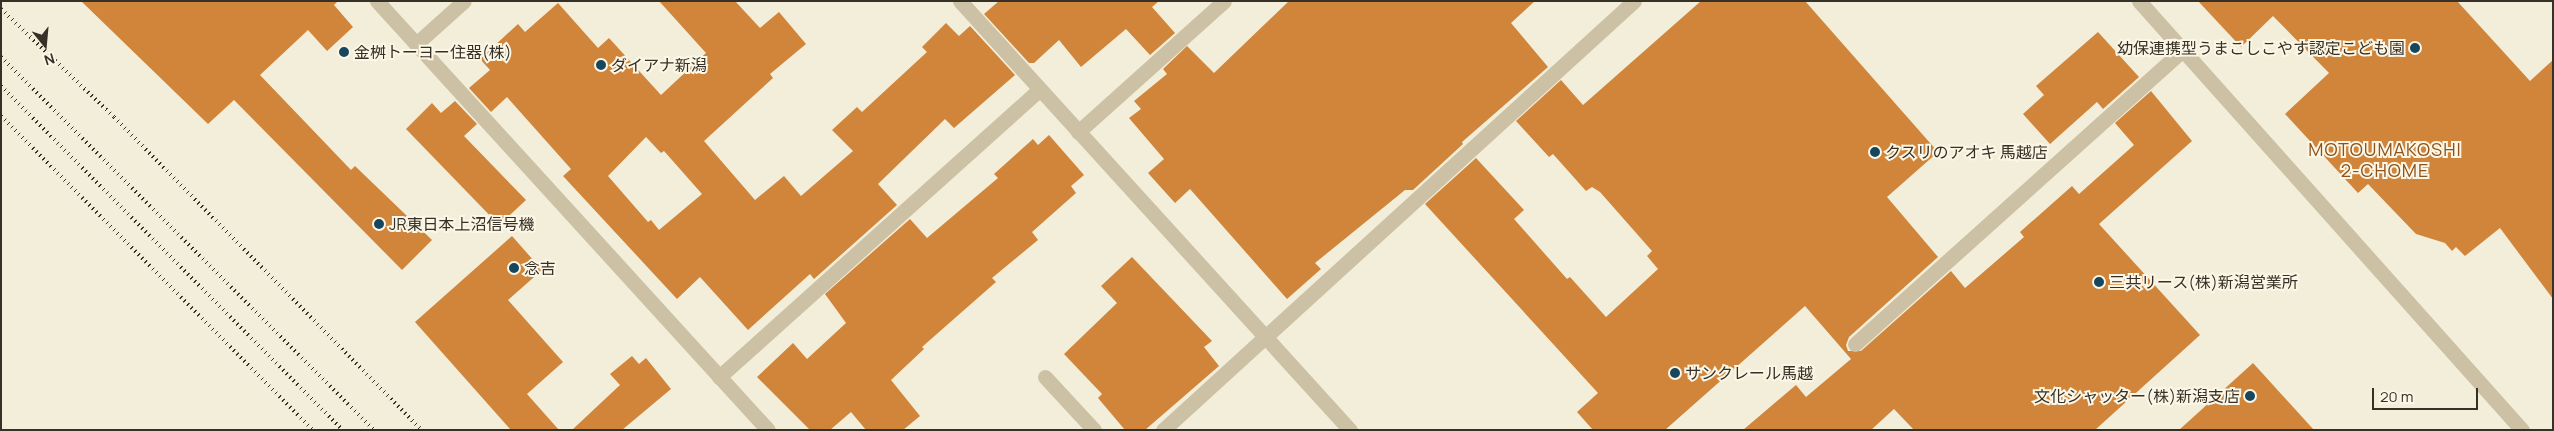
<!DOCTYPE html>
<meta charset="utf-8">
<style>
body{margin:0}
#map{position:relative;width:2554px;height:431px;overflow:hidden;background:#f3eed9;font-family:Manrope,"Noto Sans JP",sans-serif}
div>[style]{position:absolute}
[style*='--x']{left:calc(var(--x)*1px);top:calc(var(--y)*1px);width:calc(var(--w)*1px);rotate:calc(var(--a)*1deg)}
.building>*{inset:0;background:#d0853a}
.minor>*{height:15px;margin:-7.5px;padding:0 7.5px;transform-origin:7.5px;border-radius:7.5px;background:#ccc1a4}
.rail>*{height:4px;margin-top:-2px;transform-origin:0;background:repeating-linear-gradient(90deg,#373026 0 1px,transparent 0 5px)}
.dots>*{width:14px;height:14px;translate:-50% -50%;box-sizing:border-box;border:2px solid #fbf6e5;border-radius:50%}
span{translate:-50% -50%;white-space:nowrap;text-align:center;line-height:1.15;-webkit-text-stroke:4px #fbf6e5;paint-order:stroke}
.poi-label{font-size:16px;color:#373026}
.right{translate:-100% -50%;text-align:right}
.left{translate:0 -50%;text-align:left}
.neighbourhood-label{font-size:18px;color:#8d5219;letter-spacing:1px}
.frame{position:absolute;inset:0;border:2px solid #373026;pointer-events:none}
.north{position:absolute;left:20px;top:20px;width:50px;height:50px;-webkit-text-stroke:4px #fbf6e5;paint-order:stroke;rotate:163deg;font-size:14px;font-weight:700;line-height:20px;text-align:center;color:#373026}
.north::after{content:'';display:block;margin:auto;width:18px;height:22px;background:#373026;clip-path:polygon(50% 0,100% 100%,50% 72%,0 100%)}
.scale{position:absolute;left:2372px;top:388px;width:106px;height:22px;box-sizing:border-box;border:2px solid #373026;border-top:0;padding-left:6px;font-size:15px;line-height:18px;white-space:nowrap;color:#373026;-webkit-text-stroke:4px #fbf6e5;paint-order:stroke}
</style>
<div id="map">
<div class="building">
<i style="clip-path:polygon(81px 1px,338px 1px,334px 5px,353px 27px,327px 51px,308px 30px,260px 75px,351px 170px,355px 166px,432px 240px,402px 270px,234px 100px,208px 124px)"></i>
<i style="clip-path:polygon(evenodd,659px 1px,735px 1px,760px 28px,779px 12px,806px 44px,770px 74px,773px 78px,704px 141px,755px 200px,784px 176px,801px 196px,853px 151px,832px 130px,857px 107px,862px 112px,927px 52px,922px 47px,946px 23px,959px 36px,970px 26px,1015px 75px,954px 128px,945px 119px,878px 184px,897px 205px,814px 279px,810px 274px,748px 330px,700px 277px,677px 299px,563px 176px,571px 169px,507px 97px,491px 112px,469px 88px,490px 70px,480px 59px,518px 24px,525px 32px,558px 3px,598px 48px,609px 38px,661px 95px,706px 53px,659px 1px,646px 137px,661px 153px,664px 151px,702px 194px,659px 230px,651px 220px,648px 222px,608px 176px,646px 137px)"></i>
<i style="clip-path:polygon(999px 1px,1159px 1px,1152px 7px,1175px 33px,1150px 55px,1126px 29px,1081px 67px,1059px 40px,1034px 63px,1029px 63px,984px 14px)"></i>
<i style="clip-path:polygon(1289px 1px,1535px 1px,1511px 23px,1548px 67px,1462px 142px,1463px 144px,1413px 190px,1405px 190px,1315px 263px,1321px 269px,1287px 299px,1190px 189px,1175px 203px,1148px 173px,1164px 159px,1129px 118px,1141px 109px,1134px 101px,1167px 74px,1163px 69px,1187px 46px,1214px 73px)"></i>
<i style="clip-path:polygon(1701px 1px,1805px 1px,1938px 152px,1887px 197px,1938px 257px,1849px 337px,1846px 345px,1848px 351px,1861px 351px,1951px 271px,1965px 288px,2024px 237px,2020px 232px,2072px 186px,2079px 194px,2134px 145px,2115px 123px,2151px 91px,2192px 141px,2099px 224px,2200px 335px,2095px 430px,1914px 430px,1894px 409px,1871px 430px,1743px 430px,1796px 385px,1806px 397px,1851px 359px,1805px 306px,1665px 430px,1593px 430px,1577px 412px,1598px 393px,1425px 204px,1476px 158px,1524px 210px,1514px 219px,1567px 279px,1570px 277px,1606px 317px,1658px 269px,1647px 256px,1652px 251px,1600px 192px,1592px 187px,1586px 191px,1553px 154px,1549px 157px,1516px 121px,1561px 80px,1583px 105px)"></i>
<i style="clip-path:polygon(2198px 1px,2457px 1px,2530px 81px,2553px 60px,2553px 299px,2500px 228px,2465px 256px,2456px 247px,2452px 251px,2445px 243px,2416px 234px,2368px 184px,2358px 193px,2285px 114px,2329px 73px,2273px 16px,2241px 47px)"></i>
<i style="clip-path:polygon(2098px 32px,2139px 77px,2103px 109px,2097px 102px,2050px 144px,2023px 114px,2044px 95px,2036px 86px)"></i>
<i style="clip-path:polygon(455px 101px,477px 124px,464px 136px,526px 200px,499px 225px,406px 129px,432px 103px,441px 113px)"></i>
<i style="clip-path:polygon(1049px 135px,1084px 175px,1071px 186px,1076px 193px,1032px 232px,1038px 240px,992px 278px,996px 282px,922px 347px,924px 349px,891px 380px,920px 416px,903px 430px,866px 430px,851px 412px,830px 430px,810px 430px,757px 377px,793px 343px,807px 359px,846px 323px,825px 294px,910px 219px,927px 238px,998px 178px,994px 174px,1033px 139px,1038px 145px)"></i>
<i style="clip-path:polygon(512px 236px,542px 270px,508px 300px,563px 362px,527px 394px,559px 430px,511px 430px,415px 322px)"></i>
<i style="clip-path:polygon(1132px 257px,1212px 341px,1204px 347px,1219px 366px,1145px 430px,1125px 430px,1098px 398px,1102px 394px,1064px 354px,1117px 303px,1101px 286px)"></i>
<i style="clip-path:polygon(632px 356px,639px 364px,646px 358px,671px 389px,622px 430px,572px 430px,620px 385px,610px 374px)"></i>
<i style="clip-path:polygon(2253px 363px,2314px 430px,2179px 430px)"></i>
</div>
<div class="minor">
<i style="--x:377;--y:1;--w:580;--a:47.65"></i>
<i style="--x:960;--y:1;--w:580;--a:47.73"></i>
<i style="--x:2139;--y:1;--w:575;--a:48.24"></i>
<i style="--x:416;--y:44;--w:64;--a:-41.9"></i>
<i style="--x:1078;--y:132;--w:196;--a:-41.9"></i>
<i style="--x:1855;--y:344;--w:440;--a:-41.9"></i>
<i style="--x:719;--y:377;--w:431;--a:-41.9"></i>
<i style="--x:1045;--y:377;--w:72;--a:47.2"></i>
<i style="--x:1163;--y:430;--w:637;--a:-42.33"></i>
</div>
<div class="rail">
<i style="--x:1;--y:9;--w:156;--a:43.7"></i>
<i style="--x:114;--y:117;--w:439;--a:45.5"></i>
<i style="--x:1;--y:57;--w:528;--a:45"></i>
<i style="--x:1;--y:86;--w:485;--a:45.2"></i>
<i style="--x:1;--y:116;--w:443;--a:45.2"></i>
</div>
<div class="dots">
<i style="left:2415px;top:48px;background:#18465c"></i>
<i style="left:344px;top:52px;background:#18465c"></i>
<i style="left:601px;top:65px;background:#18465c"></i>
<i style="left:1875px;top:152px;background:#18465c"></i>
<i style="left:379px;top:224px;background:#18465c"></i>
<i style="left:514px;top:268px;background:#18465c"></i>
<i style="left:2099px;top:282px;background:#18465c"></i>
<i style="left:1675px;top:373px;background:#18465c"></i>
<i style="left:2250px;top:396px;background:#18465c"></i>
</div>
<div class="poi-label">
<span class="right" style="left:2405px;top:48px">幼保連携型うまこしこやす認定こども園</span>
<span class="left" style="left:354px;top:52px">金桝トーヨー住器(株)</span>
<span class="left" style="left:611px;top:65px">ダイアナ新潟</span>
<span class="left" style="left:1885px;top:152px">クスリのアオキ 馬越店</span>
<span class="left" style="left:389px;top:224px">JR東日本上沼信号機</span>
<span class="left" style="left:524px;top:268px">念吉</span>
<span class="left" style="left:2109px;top:282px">三共リース(株)新潟営業所</span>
<span class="left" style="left:1685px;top:373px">サンクレール馬越</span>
<span class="right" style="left:2240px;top:396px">文化シャッター(株)新潟支店</span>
</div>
<div class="neighbourhood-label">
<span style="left:2385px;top:160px">MOTOUMAKOSHI<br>2-CHOME</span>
</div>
<div class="frame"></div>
<div class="north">N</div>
<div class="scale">20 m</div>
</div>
